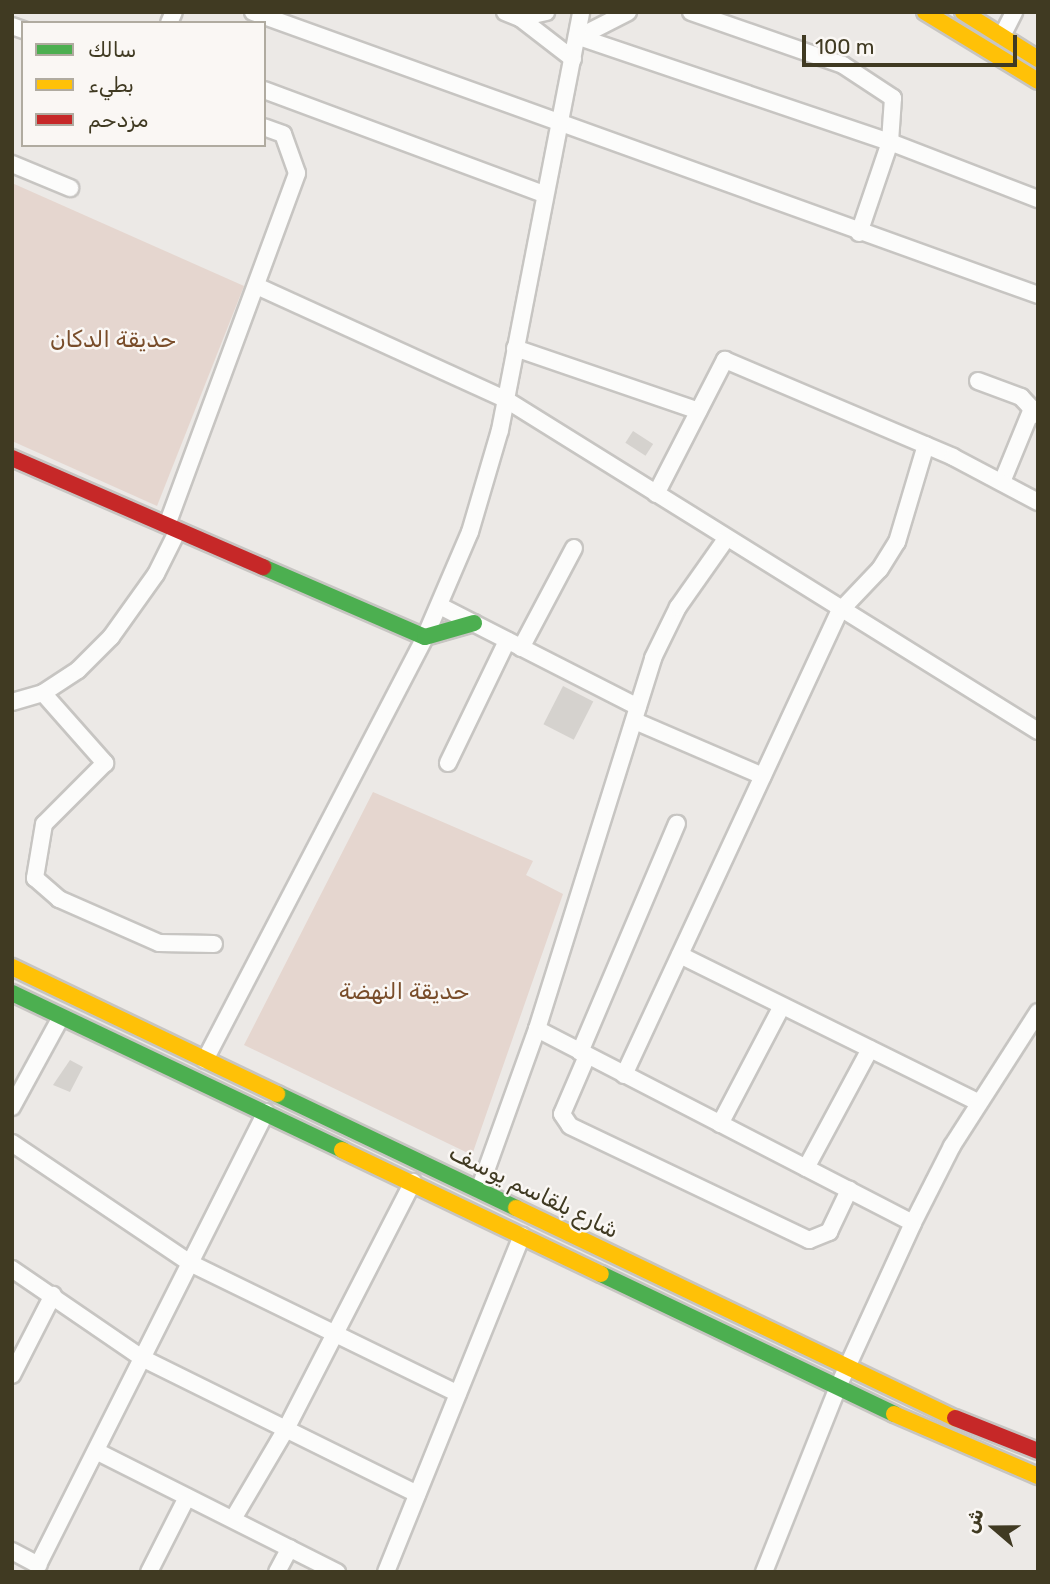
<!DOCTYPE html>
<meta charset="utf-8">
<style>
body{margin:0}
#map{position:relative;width:1050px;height:1584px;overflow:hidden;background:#ece9e6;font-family:Rubik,"Noto Naskh Arabic",sans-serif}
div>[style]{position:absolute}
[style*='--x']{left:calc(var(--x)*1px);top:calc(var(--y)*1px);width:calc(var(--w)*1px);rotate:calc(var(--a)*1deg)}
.green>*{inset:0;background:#e5d6cf}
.building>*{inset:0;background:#d5d2ce;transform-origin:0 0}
.roads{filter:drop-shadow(2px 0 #c7c5c2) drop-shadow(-2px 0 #c7c5c2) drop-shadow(0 2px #c7c5c2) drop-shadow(0 -2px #c7c5c2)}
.street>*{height:16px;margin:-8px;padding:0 8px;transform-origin:8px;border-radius:8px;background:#fcfcfb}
.fast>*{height:16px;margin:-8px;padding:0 8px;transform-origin:8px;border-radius:8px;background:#4caf50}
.slow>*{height:16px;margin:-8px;padding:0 8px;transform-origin:8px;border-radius:8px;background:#ffc107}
.jam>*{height:16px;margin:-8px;padding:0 8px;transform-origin:8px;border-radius:8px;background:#c62828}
span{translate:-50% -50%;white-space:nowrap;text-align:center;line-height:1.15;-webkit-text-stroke:5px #faf7f4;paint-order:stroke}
.park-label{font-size:23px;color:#794d2a}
.street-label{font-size:23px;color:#403a22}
.frame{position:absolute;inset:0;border:14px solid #403a22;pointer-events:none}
.legend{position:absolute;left:21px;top:21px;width:245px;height:126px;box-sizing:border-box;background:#faf7f4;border:2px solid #b0aba0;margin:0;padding:9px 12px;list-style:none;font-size:21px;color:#403a22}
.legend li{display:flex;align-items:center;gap:14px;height:35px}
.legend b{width:35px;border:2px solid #b0aba0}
.north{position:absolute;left:959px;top:1493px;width:70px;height:70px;-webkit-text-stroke:5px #faf7f4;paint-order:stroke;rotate:290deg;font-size:19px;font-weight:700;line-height:28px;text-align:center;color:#403a22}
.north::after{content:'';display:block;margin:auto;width:24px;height:32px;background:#403a22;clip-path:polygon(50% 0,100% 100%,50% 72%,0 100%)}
.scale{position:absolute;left:802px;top:35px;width:215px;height:32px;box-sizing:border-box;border:4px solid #403a22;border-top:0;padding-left:9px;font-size:21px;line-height:24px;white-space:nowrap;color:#403a22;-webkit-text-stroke:5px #faf7f4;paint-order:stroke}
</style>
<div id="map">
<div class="green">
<i style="clip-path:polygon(12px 183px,244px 286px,157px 506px,12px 441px)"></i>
<i style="clip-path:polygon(373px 792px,533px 861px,526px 875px,563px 894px,472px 1155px,244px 1045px)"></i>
</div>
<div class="building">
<i style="left:633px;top:431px;width:24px;height:14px;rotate:33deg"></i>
<i style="left:563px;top:686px;width:34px;height:43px;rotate:27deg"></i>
<i style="clip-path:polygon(70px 1060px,83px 1067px,70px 1092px,53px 1085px)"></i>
</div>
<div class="roads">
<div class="street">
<i style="--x:253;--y:12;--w:834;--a:19.82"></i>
<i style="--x:505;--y:12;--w:16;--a:22"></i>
<i style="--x:520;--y:18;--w:27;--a:-13"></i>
<i style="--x:691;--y:12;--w:161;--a:19.2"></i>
<i style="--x:843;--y:65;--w:60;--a:33.4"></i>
<i style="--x:893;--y:98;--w:44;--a:93.9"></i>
<i style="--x:890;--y:142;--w:96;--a:108.8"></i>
<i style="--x:520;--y:18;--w:67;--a:37.7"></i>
<i style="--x:169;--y:23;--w:12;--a:-66"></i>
<i style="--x:12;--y:26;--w:12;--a:20"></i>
<i style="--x:1002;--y:36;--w:27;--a:-63"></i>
<i style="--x:579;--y:37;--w:328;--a:18.7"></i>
<i style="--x:890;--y:142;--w:159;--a:21.1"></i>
<i style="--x:579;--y:37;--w:55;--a:-27"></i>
<i style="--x:264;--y:90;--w:299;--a:20.4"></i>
<i style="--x:12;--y:164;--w:63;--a:22.5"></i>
<i style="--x:259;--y:287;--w:270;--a:24.5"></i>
<i style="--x:505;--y:399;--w:628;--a:31.92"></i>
<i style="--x:515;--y:348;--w:194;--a:18.9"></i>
<i style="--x:978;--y:381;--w:46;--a:20.4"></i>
<i style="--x:1021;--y:397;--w:25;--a:47"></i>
<i style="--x:1002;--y:482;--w:79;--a:-67.7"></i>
<i style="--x:656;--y:494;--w:151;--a:-62.8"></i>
<i style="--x:725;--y:360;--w:248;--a:23"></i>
<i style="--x:953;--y:457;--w:96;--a:27.9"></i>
<i style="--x:167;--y:525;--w:375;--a:-69.7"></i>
<i style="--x:297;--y:173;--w:41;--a:-109.7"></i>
<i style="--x:283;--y:134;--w:20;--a:-160"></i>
<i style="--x:440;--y:606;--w:222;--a:27"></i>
<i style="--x:521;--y:648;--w:113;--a:-62.1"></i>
<i style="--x:43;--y:693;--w:94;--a:48.5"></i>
<i style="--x:105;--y:763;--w:86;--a:135"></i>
<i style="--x:44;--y:824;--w:55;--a:99.5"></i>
<i style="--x:35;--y:878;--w:32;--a:41"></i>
<i style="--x:59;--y:899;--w:109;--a:23.7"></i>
<i style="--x:159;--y:943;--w:55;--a:1"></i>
<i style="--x:12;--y:702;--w:32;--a:-16"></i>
<i style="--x:43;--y:693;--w:42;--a:-33.3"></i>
<i style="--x:78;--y:670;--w:47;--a:-45"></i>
<i style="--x:111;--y:637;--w:77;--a:-54.5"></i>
<i style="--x:156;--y:574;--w:49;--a:-63.4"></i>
<i style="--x:635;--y:721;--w:139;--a:23.3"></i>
<i style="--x:448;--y:763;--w:136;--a:-64.2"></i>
<i style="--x:680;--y:955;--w:332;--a:26.3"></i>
<i style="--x:537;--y:1029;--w:423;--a:27.3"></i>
<i style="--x:580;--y:1052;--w:248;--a:-67"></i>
<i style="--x:587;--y:1056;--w:63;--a:113.3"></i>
<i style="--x:562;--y:1114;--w:14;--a:56"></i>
<i style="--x:570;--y:1126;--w:265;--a:25.5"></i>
<i style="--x:809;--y:1240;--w:22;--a:-22"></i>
<i style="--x:829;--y:1232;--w:47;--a:-64.5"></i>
<i style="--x:205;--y:1060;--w:477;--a:-62.5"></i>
<i style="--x:425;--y:637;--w:114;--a:-66.8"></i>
<i style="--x:470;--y:532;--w:106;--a:-73.6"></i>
<i style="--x:500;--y:430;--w:426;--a:-79"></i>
<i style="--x:624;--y:1075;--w:510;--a:-65.09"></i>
<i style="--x:839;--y:612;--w:59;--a:-46.4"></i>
<i style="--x:880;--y:569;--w:32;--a:-58"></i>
<i style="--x:897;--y:542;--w:101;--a:-73.4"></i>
<i style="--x:12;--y:1107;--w:102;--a:-61.4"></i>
<i style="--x:720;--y:1124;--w:133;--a:-62.3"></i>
<i style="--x:12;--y:1143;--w:215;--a:34"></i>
<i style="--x:190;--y:1263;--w:298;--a:26"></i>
<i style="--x:806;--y:1168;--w:135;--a:-61.7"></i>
<i style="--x:479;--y:1190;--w:171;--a:-70.2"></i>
<i style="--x:537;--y:1029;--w:389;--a:-72.6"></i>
<i style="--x:653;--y:658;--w:57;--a:-63.9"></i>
<i style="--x:678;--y:607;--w:83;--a:-54.8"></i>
<i style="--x:12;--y:1269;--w:158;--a:34.4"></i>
<i style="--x:142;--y:1358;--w:307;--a:26.3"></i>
<i style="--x:12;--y:1375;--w:90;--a:-62.9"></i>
<i style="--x:96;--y:1451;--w:270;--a:26.7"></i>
<i style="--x:233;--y:1519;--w:104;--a:-59.5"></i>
<i style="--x:286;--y:1429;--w:278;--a:-62.8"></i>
<i style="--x:12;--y:1551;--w:30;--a:28"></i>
<i style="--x:38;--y:1565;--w:507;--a:-63.28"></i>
<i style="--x:149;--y:1572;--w:84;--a:-63.1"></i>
<i style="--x:277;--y:1572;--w:27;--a:-62"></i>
<i style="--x:386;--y:1572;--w:363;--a:-68"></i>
<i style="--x:764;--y:1572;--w:199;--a:-68.2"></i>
<i style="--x:838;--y:1387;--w:180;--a:-65.4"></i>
<i style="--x:913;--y:1223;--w:86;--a:-63.1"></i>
<i style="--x:952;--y:1146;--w:159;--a:-57.3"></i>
</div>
<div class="fast">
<i style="--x:263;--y:567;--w:176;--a:23.4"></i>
<i style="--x:425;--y:637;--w:51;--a:-15.9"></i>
<i style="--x:12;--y:993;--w:365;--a:25.4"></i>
<i style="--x:277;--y:1094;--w:265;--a:25.5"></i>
<i style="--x:601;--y:1274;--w:325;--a:25.5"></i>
</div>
<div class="slow">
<i style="--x:925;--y:12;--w:132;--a:31.4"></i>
<i style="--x:963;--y:12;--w:89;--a:32.1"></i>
<i style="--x:12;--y:967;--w:294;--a:25.6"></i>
<i style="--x:342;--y:1150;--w:287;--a:25.6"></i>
<i style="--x:516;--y:1208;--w:487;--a:25.6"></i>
<i style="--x:894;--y:1414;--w:157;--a:23.3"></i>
</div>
<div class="jam">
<i style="--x:12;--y:458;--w:274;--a:23.5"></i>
<i style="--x:955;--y:1418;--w:89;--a:21.7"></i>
</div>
</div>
<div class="park-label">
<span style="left:113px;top:339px">حديقة الدكان</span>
<span style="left:404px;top:991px">حديقة النهضة</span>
</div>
<div class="street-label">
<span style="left:534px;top:1191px;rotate:26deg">شارع بلقاسم يوسف</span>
</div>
<div class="frame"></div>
<ul class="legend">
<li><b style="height:9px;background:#4caf50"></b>سالك</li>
<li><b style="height:9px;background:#ffc107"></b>بطيء</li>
<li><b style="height:9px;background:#c62828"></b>مزدحم</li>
</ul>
<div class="north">ش</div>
<div class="scale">100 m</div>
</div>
